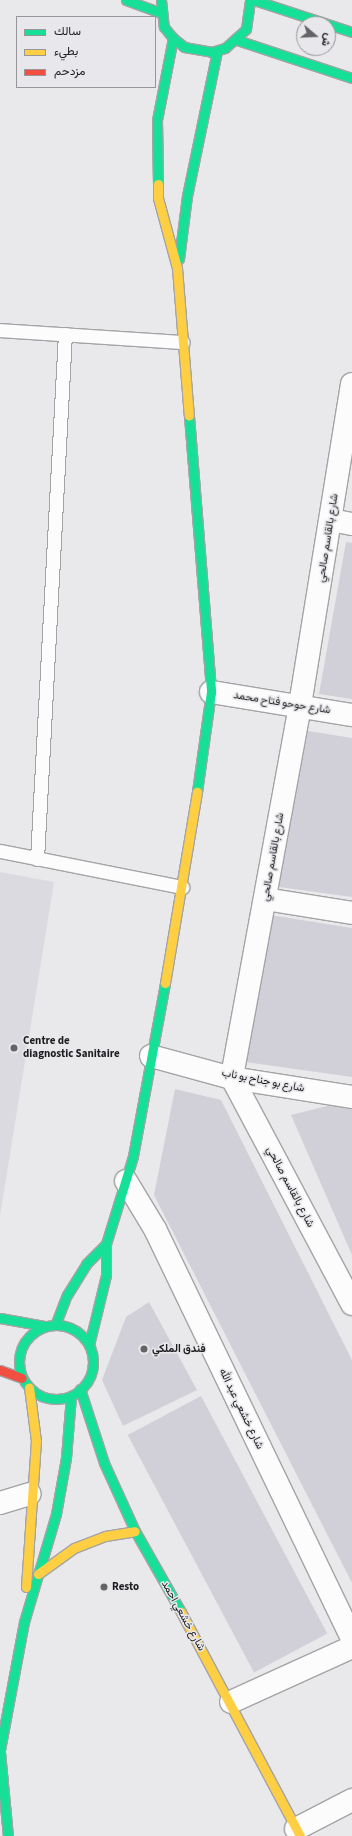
<!DOCTYPE html>
<meta charset="utf-8">
<style>
body{margin:0}
#map{position:relative;width:352px;height:1836px;overflow:hidden;background:#e9e9eb;font-family:"Source Sans 3",Vazirmatn,sans-serif}
div>[style]{position:absolute}
[style*='--x']{left:calc(var(--x)*1px);top:calc(var(--y)*1px);width:calc(var(--w)*1px);rotate:calc(var(--a)*1deg)}
.built>*{inset:0;background:#dbdae1}
.building>*{inset:0;background:#d1d0d8;transform-origin:0 0}
.roads{filter:drop-shadow(1px 0 #a4a4a6) drop-shadow(-1px 0 #a4a4a6) drop-shadow(0 1px #a4a4a6) drop-shadow(0 -1px #a4a4a6)}
.lane>*{height:13px;margin:-6.5px;padding:0 6.5px;transform-origin:6.5px;border-radius:6.5px;background:#fcfcfc}
.street>*{height:22px;margin:-11px;padding:0 11px;transform-origin:11px;border-radius:11px;background:#fcfcfc}
.fast>*{height:9px;margin:-4.5px;padding:0 4.5px;transform-origin:4.5px;border-radius:4.5px;background:#16e098}
.fast>.ring{margin:-4.5px;padding:0;box-sizing:content-box;background:none;border:9px solid #16e098;border-radius:50%}
.slow>*{height:9px;margin:-4.5px;padding:0 4.5px;transform-origin:4.5px;border-radius:4.5px;background:#ffcf43}
.jam>*{height:9px;margin:-4.5px;padding:0 4.5px;transform-origin:4.5px;border-radius:4.5px;background:#f24e42}
.dots>*{width:11px;height:11px;translate:-50% -50%;box-sizing:border-box;border:2px solid #e8e8ec;border-radius:50%}
span{translate:-50% -50%;white-space:nowrap;text-align:center;line-height:1.15;-webkit-text-stroke:3px #e8e8ec;paint-order:stroke}
.street-label{font-size:11px;color:#1d1d1f}
.poi-label{font-size:11px;color:#1d1d1f;font-weight:700}
.left{translate:0 -50%;text-align:left}
.legend{position:absolute;left:16px;top:16px;width:140px;height:72px;box-sizing:border-box;background:#e8e8ec;border:1px solid #97979a;margin:0;padding:5px 7px;list-style:none;font-size:12px;color:#1d1d1f}
.legend li{display:flex;align-items:center;gap:8px;height:20px}
.legend b{width:20px;border:1px solid #97979a}
.north{position:absolute;left:296px;top:16px;width:40px;height:40px;box-sizing:border-box;background:#e8e8ec;border:1px solid #97979a;border-radius:50%;rotate:109deg;font-size:11px;font-weight:700;line-height:16px;text-align:center;color:#1d1d1f}
.north::after{content:'';display:block;margin:auto;width:14px;height:18px;background:#646466;clip-path:polygon(50% 0,100% 100%,50% 72%,0 100%)}
</style>
<div id="map">
<div class="built">
<i style="clip-path:polygon(0 872px,54px 882px,0 1216px)"></i>
</div>
<div class="building">
<i style="clip-path:polygon(346px 542px,352px 543px,352px 699px,319px 694px)"></i>
<i style="clip-path:polygon(308px 731px,352px 738px,352px 897px,279px 887px)"></i>
<i style="clip-path:polygon(270px 915px,352px 928px,352px 1077px,246px 1062px)"></i>
<i style="clip-path:polygon(175px 1089px,221px 1100px,352px 1360px,352px 1583px,154px 1195px)"></i>
<i style="clip-path:polygon(335px 1104px,352px 1107px,352px 1255px,291px 1115px)"></i>
<i style="clip-path:polygon(149px 1302px,197px 1390px,123px 1426px,102px 1380px,126px 1317px)"></i>
<i style="left:201px;top:1396px;width:269px;height:83px;rotate:62deg"></i>
</div>
<div class="roads">
<div class="lane">
<i style="--x:0;--y:330;--w:183;--a:3.8"></i>
<i style="--x:0;--y:851;--w:186;--a:11.2"></i>
<i style="--x:37;--y:859;--w:526;--a:-86.95"></i>
</div>
<div class="street">
<i style="--x:352;--y:384;--w:326;--a:99.2"></i>
<i style="--x:300;--y:706;--w:378;--a:100.4"></i>
<i style="--x:232;--y:1078;--w:256;--a:62"></i>
<i style="--x:331;--y:520;--w:21;--a:11"></i>
<i style="--x:211;--y:692;--w:143;--a:9.3"></i>
<i style="--x:265;--y:899;--w:88;--a:9.1"></i>
<i style="--x:151;--y:1056;--w:84;--a:15.2"></i>
<i style="--x:232;--y:1078;--w:121;--a:9"></i>
<i style="--x:126;--y:1181;--w:56;--a:58.9"></i>
<i style="--x:155;--y:1229;--w:455;--a:64.3"></i>
<i style="--x:0;--y:1503;--w:31;--a:-17"></i>
<i style="--x:231;--y:1702;--w:133;--a:-24.4"></i>
<i style="--x:296;--y:1829;--w:63;--a:-27.4"></i>
</div>
<div class="fast">
<i style="--x:126;--y:0;--w:37;--a:20"></i>
<i style="--x:161;--y:0;--w:27;--a:84"></i>
<i style="--x:164;--y:27;--w:14;--a:51"></i>
<i style="--x:173;--y:38;--w:14;--a:39"></i>
<i style="--x:184;--y:47;--w:27;--a:10"></i>
<i style="--x:211;--y:52;--w:15;--a:-16"></i>
<i style="--x:225;--y:48;--w:28;--a:-42"></i>
<i style="--x:246;--y:29;--w:29;--a:-82"></i>
<i style="--x:254;--y:0;--w:103;--a:18.1"></i>
<i style="--x:237;--y:40;--w:121;--a:18.3"></i>
<i style="--x:158;--y:184;--w:64;--a:-90.9"></i>
<i style="--x:157;--y:120;--w:84;--a:-79"></i>
<i style="--x:179;--y:259;--w:64;--a:-82.8"></i>
<i style="--x:187;--y:196;--w:148;--a:-78.3"></i>
<i style="--x:189;--y:416;--w:277;--a:85.4"></i>
<i style="--x:211;--y:692;--w:101;--a:98"></i>
<i style="--x:0;--y:1318;--w:46;--a:10.1"></i>
<i style="--x:56;--y:1323;--w:30;--a:-69"></i>
<i style="--x:67;--y:1295;--w:36;--a:-58"></i>
<i style="--x:86;--y:1264;--w:28;--a:-45"></i>
<i class="ring" style="left:19px;top:1325px;width:65px;height:65px"></i>
<i style="--x:89;--y:1345;--w:72;--a:-76.3"></i>
<i style="--x:106;--y:1275;--w:31;--a:-90"></i>
<i style="--x:106;--y:1244;--w:92;--a:-72.9"></i>
<i style="--x:133;--y:1156;--w:176;--a:-79.5"></i>
<i style="--x:80;--y:1389;--w:78;--a:72"></i>
<i style="--x:104;--y:1463;--w:75;--a:65.5"></i>
<i style="--x:135;--y:1531;--w:93;--a:60.4"></i>
<i style="--x:0;--y:1750;--w:130;--a:-79.4"></i>
<i style="--x:24;--y:1622;--w:113;--a:-73.5"></i>
<i style="--x:56;--y:1514;--w:57;--a:-79.9"></i>
<i style="--x:66;--y:1458;--w:62;--a:-85.4"></i>
<i style="--x:0;--y:1752;--w:84;--a:84.6"></i>
</div>
<div class="slow">
<i style="--x:158;--y:184;--w:14;--a:90"></i>
<i style="--x:158;--y:198;--w:73;--a:74.8"></i>
<i style="--x:177;--y:268;--w:148;--a:85.4"></i>
<i style="--x:165;--y:983;--w:194;--a:-80.5"></i>
<i style="--x:38;--y:1574;--w:44;--a:-35.8"></i>
<i style="--x:74;--y:1548;--w:33;--a:-21"></i>
<i style="--x:105;--y:1536;--w:30;--a:-9"></i>
<i style="--x:26;--y:1587;--w:146;--a:-86.1"></i>
<i style="--x:36;--y:1441;--w:54;--a:-97.4"></i>
<i style="--x:181;--y:1612;--w:254;--a:62"></i>
</div>
<div class="jam">
<i style="--x:0;--y:1370;--w:23;--a:20"></i>
</div>
</div>
<div class="dots">
<i style="left:14px;top:1048px;background:#646466"></i>
<i style="left:144px;top:1349px;background:#646466"></i>
<i style="left:104px;top:1587px;background:#646466"></i>
</div>
<div class="street-label">
<span style="left:328px;top:538px;rotate:-81deg">شارع بالقاسم صالحي</span>
<span style="left:282px;top:703px;rotate:9deg">شارع حوحو فتاح محمد</span>
<span style="left:273px;top:857px;rotate:-80deg">شارع بالقاسم صالحي</span>
<span style="left:263px;top:1081px;rotate:11deg">شارع بو جناح بو ناب</span>
<span style="left:290px;top:1187px;rotate:62deg">شارع بالقاسم صالحي</span>
<span style="left:241px;top:1409px;rotate:64deg">شارع خشعي عبد الله</span>
<span style="left:183px;top:1616px;rotate:61deg">شارع خشعي احمد</span>
</div>
<div class="poi-label">
<span class="left" style="left:23px;top:1048px">Centre de<br>diagnostic Sanitaire</span>
<span class="left" style="left:152px;top:1349px">فندق الملكي</span>
<span class="left" style="left:112px;top:1587px">Resto</span>
</div>
<ul class="legend">
<li><b style="height:5px;background:#16e098"></b>سالك</li>
<li><b style="height:5px;background:#ffcf43"></b>بطيء</li>
<li><b style="height:5px;background:#f24e42"></b>مزدحم</li>
</ul>
<div class="north">ش</div>
</div>
